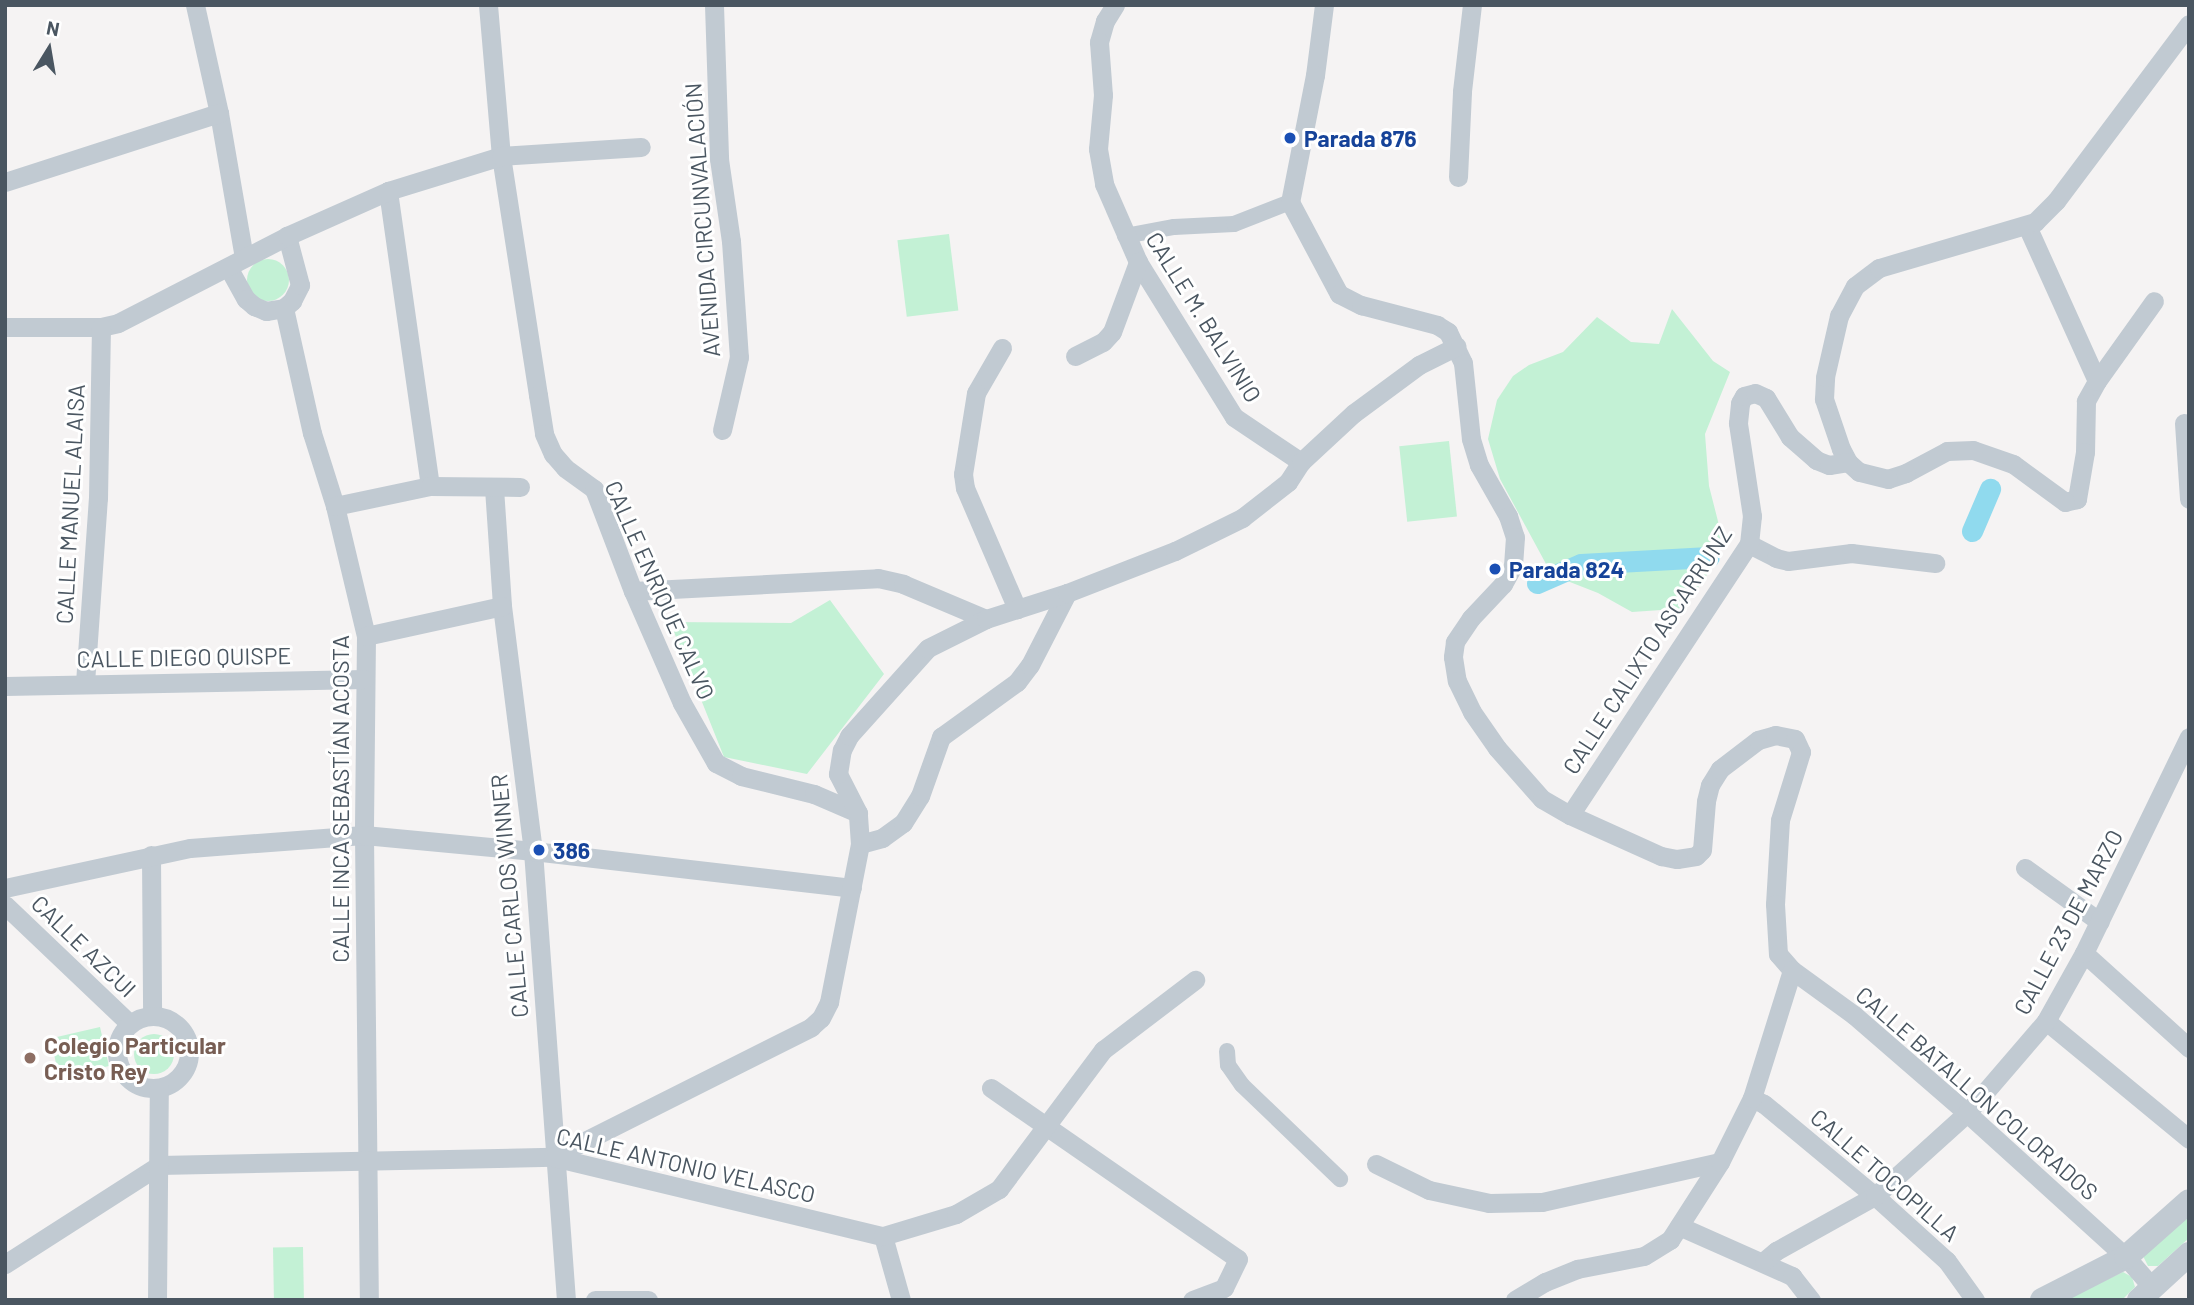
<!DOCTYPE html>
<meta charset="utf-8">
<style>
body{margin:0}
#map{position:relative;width:2194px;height:1305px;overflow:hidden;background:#f5f3f3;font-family:Barlow,sans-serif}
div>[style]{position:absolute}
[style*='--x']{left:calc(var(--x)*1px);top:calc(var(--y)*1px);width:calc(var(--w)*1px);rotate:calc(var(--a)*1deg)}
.green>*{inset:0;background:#c3f1d5;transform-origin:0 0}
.round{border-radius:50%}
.canal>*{height:21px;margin:-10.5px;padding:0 10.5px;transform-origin:10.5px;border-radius:10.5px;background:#90daee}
.pedestrian>*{height:16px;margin:-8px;padding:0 8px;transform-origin:8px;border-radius:8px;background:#c1cad2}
.minor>*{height:19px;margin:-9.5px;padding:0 9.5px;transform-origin:9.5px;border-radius:9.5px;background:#c1cad2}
.minor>.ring{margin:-9.5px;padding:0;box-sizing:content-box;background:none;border:19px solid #c1cad2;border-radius:50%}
.tertiary>*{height:24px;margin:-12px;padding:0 12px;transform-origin:12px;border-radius:12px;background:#c1cad2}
.dots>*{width:19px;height:19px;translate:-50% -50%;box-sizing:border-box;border:4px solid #fff;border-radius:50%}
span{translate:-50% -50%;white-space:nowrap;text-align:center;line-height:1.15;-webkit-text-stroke:6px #fff;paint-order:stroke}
.transit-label{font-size:23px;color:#164399;font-weight:700}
.left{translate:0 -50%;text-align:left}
.street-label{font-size:23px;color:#4a5661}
.education-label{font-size:23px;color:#785e54;font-weight:700}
.frame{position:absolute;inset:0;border:7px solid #4a5661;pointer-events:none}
.north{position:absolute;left:14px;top:14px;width:70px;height:70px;-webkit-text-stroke:5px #fff;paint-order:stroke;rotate:11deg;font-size:19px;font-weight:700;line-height:28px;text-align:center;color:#4a5661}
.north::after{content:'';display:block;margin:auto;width:24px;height:32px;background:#4a5661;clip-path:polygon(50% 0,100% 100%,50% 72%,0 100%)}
</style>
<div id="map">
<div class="green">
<i style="left:949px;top:234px;width:77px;height:52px;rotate:83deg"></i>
<i class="round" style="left:247px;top:259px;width:42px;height:42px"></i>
<i style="clip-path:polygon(1672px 309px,1713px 361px,1730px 372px,1705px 434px,1709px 486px,1721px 533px,1717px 560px,1673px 624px,1661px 610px,1632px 612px,1598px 593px,1552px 575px,1500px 479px,1488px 439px,1497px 400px,1513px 376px,1529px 365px,1563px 352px,1597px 317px,1631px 342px,1659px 344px)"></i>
<i style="left:1449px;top:441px;width:76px;height:50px;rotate:84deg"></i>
<i style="clip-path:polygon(830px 600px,884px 674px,807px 774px,724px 757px,670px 622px,791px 623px)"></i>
<i style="left:100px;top:1027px;width:40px;height:51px;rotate:77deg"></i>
<i class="round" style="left:134px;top:1034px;width:40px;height:40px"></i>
<i style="clip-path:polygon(2189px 1214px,2189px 1238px,2158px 1266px,2148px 1266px,2143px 1256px)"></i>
<i style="left:303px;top:1247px;width:52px;height:30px;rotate:89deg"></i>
<i style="clip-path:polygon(2123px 1272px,2132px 1277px,2135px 1287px,2122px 1300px,2064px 1300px)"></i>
</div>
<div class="canal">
<i style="--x:1972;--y:531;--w:46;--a:-66.8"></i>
<i style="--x:1537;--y:583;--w:48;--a:-23.4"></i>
<i style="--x:1581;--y:564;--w:128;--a:-3.1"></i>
</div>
<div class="pedestrian">
<i style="--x:1125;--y:236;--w:50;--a:-10.4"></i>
<i style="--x:1174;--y:227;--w:60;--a:-2.9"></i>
<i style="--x:1234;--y:224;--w:60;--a:-21.4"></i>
<i style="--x:1227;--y:1051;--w:14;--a:86"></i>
<i style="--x:1228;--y:1065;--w:24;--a:55"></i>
<i style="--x:1242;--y:1085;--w:136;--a:43.8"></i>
</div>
<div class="minor">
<i style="--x:195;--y:5;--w:111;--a:77.5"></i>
<i style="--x:219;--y:113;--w:146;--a:80.2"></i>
<i style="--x:488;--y:5;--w:152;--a:85.1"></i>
<i style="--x:501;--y:156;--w:242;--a:81.2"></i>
<i style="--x:538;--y:395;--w:39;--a:81"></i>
<i style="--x:544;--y:434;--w:22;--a:66"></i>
<i style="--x:553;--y:454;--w:18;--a:49"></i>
<i style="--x:565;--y:468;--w:36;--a:36"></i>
<i style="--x:594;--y:489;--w:109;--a:69.1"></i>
<i style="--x:633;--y:591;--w:122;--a:66.4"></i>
<i style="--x:682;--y:703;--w:69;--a:60.5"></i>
<i style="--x:716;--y:763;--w:28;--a:27"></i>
<i style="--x:741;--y:776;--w:75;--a:13.9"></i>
<i style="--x:814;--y:794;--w:48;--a:23.4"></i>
<i style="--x:714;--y:5;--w:154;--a:88.1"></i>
<i style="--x:719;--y:159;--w:83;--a:81.7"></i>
<i style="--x:731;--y:241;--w:116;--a:86.1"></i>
<i style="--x:739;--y:357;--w:75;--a:103.1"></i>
<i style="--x:1115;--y:5;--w:19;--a:122"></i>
<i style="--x:1105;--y:21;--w:22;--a:106"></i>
<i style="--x:1099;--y:42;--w:53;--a:85.7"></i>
<i style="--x:1103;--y:95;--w:54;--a:95.3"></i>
<i style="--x:1098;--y:149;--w:36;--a:80"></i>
<i style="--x:1104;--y:184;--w:85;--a:66.4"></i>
<i style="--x:1138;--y:262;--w:182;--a:58.2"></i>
<i style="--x:1234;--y:417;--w:81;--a:33.9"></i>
<i style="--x:1324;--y:5;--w:71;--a:97.3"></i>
<i style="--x:1315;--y:75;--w:129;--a:101.1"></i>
<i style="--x:1290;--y:202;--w:104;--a:62"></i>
<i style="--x:1339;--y:294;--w:25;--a:27"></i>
<i style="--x:1361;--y:305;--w:79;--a:14.7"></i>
<i style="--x:1437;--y:325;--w:13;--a:32"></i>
<i style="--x:1448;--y:332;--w:34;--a:64"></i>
<i style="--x:1463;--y:363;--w:76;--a:84"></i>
<i style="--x:1471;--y:439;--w:27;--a:73"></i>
<i style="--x:1479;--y:465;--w:59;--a:60.4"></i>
<i style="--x:1508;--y:516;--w:22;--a:72"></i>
<i style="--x:1515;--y:537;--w:29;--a:94"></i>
<i style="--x:1513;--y:566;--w:21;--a:119"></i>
<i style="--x:1503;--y:584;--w:47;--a:133.3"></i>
<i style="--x:1471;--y:618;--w:29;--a:124"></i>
<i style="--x:1455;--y:642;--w:15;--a:98"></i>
<i style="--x:1453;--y:657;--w:24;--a:81"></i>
<i style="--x:1457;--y:681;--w:34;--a:64"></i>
<i style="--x:1472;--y:712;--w:44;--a:55.2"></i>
<i style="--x:1497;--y:748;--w:68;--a:48.6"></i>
<i style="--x:1542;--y:799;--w:32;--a:30"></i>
<i style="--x:1570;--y:815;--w:100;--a:24.3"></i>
<i style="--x:1661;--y:856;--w:16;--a:11"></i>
<i style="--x:1677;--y:859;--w:19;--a:-9"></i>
<i style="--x:1696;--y:856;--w:8;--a:-45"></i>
<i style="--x:1702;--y:850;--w:49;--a:-85.3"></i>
<i style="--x:1706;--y:801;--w:16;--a:-76"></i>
<i style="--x:1710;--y:785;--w:19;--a:-58"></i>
<i style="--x:1720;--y:769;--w:48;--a:-37.3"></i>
<i style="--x:1758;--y:740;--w:18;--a:-16"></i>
<i style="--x:1775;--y:735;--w:20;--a:11"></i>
<i style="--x:1795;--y:739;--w:14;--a:65"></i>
<i style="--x:1801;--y:752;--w:71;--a:107.2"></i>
<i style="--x:1780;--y:820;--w:84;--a:93.4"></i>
<i style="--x:1775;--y:904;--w:50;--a:86.6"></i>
<i style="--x:1778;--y:954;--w:21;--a:49"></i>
<i style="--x:1792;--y:970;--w:77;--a:36"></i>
<i style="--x:1854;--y:1015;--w:150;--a:40.9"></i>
<i style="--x:1967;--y:1113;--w:215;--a:42.2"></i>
<i style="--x:2126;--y:1257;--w:40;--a:49"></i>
<i style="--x:1458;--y:177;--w:86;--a:-87.3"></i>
<i style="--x:1462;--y:91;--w:87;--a:-83.4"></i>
<i style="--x:5;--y:182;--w:225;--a:-17.9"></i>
<i style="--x:388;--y:191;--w:298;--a:81.9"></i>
<i style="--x:2027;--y:226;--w:170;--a:65.7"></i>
<i style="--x:2097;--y:381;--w:23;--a:119"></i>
<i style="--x:2086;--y:401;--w:51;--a:91.1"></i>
<i style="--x:2085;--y:452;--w:48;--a:99.7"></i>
<i style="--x:2077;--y:499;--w:12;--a:166"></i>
<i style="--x:2065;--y:502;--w:64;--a:-143.8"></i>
<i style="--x:2013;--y:464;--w:42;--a:-160.7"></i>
<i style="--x:1973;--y:450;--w:26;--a:178"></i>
<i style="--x:1947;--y:451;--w:47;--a:151.8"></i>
<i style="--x:1906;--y:473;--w:19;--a:162"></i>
<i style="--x:1888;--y:479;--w:30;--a:-166"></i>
<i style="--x:1859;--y:472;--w:15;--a:-138"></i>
<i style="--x:1848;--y:462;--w:15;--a:-118"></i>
<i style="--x:1841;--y:449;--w:53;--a:-108.8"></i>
<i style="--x:1824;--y:399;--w:22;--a:-87"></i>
<i style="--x:1825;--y:377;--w:63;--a:-77.1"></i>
<i style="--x:1839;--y:316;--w:34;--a:-62"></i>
<i style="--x:1855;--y:286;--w:30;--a:-37"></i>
<i style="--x:1879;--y:268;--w:163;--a:-16.4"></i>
<i style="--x:2035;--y:222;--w:30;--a:-45"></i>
<i style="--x:2056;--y:201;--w:221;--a:-53.1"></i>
<i style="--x:228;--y:267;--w:37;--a:61"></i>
<i style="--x:246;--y:299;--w:11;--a:41"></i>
<i style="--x:254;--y:306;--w:13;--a:23"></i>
<i style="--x:266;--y:311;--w:18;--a:-9"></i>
<i style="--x:284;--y:308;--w:11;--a:-41"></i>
<i style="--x:292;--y:301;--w:18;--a:-63"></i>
<i style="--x:300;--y:285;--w:51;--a:-104.9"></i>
<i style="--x:284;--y:308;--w:128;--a:77.4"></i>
<i style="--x:312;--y:433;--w:77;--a:72.5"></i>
<i style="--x:335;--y:506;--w:134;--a:76.6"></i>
<i style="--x:366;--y:636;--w:199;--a:90.6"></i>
<i style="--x:364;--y:835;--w:465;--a:89.4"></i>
<i style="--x:5;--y:327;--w:96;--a:0"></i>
<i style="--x:101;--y:327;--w:17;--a:-13"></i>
<i style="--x:118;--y:323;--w:190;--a:-27.2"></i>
<i style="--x:287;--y:236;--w:111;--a:-24"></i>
<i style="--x:388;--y:191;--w:118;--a:-17.2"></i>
<i style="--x:501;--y:156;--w:140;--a:-3.7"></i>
<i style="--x:1002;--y:348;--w:52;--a:120"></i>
<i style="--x:976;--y:393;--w:82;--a:99.1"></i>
<i style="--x:963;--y:474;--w:14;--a:82"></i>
<i style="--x:965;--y:488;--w:132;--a:66.7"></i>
<i style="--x:1075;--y:356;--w:31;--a:-27"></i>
<i style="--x:1103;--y:342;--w:13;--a:-48"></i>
<i style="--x:1112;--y:332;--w:75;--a:-69.6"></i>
<i style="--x:2097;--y:381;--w:98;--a:-54.5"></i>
<i style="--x:2184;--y:423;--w:76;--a:86.2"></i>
<i style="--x:494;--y:488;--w:118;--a:86.1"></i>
<i style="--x:502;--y:606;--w:247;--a:82.8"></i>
<i style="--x:533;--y:851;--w:450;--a:85.8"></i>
<i style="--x:335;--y:506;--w:97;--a:-11.9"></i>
<i style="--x:430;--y:486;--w:90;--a:0.6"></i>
<i style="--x:1749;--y:544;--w:30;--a:27"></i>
<i style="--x:1776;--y:558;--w:12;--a:14"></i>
<i style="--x:1788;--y:561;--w:64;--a:-7.2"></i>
<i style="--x:1851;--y:553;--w:85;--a:6.8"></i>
<i style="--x:633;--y:591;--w:245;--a:-3"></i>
<i style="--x:878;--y:578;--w:26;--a:13"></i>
<i style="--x:903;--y:584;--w:90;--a:22.9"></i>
<i style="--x:366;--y:636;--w:139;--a:-12.4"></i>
<i style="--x:85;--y:683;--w:185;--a:-86"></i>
<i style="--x:98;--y:498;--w:171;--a:-89"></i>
<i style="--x:5;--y:686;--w:359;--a:-1.1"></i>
<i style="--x:1570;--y:815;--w:325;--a:-56.6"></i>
<i style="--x:1749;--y:544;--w:28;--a:-84"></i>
<i style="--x:1752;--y:516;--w:94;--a:-98.6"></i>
<i style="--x:1738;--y:423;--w:20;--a:-84"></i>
<i style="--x:1740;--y:403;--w:8;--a:-60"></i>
<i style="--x:1744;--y:396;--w:11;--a:-15"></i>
<i style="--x:1755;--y:393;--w:12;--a:24"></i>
<i style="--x:1766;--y:398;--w:46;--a:58.4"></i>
<i style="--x:1790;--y:437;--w:35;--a:41"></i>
<i style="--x:1816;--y:460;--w:14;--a:21"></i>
<i style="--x:1829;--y:465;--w:19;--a:-9"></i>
<i style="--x:860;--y:844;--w:23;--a:-15"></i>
<i style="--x:882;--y:838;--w:26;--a:-36"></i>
<i style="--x:903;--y:823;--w:32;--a:-58"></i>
<i style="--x:920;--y:796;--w:63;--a:-70.4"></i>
<i style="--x:941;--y:737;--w:94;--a:-35.9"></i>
<i style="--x:1017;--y:682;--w:21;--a:-53"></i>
<i style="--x:1030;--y:665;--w:81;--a:-62.8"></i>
<i style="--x:151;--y:855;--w:160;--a:89.6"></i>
<i style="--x:2025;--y:868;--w:92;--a:35.8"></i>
<i style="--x:5;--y:888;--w:189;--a:-12.2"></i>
<i style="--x:190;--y:848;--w:174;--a:-4.3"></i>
<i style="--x:364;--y:835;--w:170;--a:5.4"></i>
<i style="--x:533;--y:851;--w:321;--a:6.6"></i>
<i style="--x:5;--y:905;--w:171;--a:43.6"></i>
<i style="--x:2084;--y:953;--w:142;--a:42.1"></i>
<i class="ring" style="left:117px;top:1016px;width:53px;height:53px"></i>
<i style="--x:2046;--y:1021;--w:185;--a:39.5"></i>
<i style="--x:991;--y:1088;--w:300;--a:34.7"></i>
<i style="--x:1238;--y:1259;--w:32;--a:116"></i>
<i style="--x:1224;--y:1288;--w:34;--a:159"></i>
<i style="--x:1752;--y:1098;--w:13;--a:27"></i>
<i style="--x:1764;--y:1104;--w:144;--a:39.7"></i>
<i style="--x:1875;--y:1196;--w:97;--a:42.1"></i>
<i style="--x:1947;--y:1261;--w:48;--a:54.3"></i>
<i style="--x:553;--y:1157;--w:289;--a:-26.7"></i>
<i style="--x:811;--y:1027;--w:13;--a:-42"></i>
<i style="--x:821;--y:1018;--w:18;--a:-63"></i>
<i style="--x:829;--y:1002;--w:161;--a:-78.9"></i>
<i style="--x:860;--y:844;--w:31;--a:-94"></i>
<i style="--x:858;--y:813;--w:44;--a:-117.1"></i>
<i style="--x:838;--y:774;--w:24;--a:-81"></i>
<i style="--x:842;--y:750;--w:16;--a:-63"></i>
<i style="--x:849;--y:736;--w:118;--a:-48.1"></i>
<i style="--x:928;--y:648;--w:65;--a:-26.6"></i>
<i style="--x:986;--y:619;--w:85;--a:-17.8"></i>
<i style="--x:1067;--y:593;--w:116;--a:-21.3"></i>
<i style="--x:1175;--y:551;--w:75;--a:-26.2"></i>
<i style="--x:1242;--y:518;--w:58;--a:-38"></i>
<i style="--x:1288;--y:482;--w:24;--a:-57"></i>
<i style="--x:1301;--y:462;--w:72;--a:-42.8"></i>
<i style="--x:1354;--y:413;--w:81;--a:-36.4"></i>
<i style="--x:1419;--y:365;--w:42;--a:-26.6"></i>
<i style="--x:1376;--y:1164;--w:59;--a:26.1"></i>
<i style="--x:1429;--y:1190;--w:61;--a:12.2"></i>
<i style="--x:1489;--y:1203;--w:53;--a:-1.1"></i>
<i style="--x:1542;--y:1202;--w:182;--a:-12.7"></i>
<i style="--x:1679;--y:1226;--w:124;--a:23.9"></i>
<i style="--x:1792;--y:1276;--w:31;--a:52"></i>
<i style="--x:883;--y:1236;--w:66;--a:74.3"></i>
<i style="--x:1764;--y:1261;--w:16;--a:-40"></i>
<i style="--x:1776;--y:1251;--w:113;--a:-29.1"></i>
<i style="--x:1875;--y:1196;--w:124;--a:-42.1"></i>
<i style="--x:1967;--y:1113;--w:121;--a:-49.3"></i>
<i style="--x:2046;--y:1021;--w:78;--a:-60.8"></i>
<i style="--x:2084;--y:953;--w:240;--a:-64.1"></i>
<i style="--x:5;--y:1264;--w:183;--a:-32.7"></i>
<i style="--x:159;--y:1165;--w:394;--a:-1.2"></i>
<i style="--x:553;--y:1157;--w:339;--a:13.5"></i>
<i style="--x:883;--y:1236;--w:76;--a:-16.8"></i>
<i style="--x:956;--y:1214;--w:50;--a:-30.2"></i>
<i style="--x:999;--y:1189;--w:174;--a:-53.2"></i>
<i style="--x:1103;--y:1050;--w:116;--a:-37.3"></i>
<i style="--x:157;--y:1300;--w:212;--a:-89.5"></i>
<i style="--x:595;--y:1300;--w:53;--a:0"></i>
<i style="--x:1515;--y:1300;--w:35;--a:-31"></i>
<i style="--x:1545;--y:1282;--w:35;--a:-22"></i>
<i style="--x:1577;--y:1269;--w:68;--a:-11"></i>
<i style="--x:1644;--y:1256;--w:31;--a:-32"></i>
<i style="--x:1670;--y:1240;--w:93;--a:-57.3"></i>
<i style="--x:1720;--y:1162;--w:72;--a:-63.4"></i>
<i style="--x:1752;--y:1098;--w:134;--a:-72.6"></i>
</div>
<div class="tertiary">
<i style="--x:2042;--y:1300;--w:94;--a:-27.1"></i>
<i style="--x:2126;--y:1257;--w:84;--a:-41.6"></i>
<i style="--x:2139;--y:1300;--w:68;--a:-42.6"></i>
</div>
<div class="dots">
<i style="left:1290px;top:138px;background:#1a4fb4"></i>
<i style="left:1495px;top:569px;background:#1a4fb4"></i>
<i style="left:539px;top:850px;background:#1a4fb4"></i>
<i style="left:30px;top:1058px;background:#8d6e63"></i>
</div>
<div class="transit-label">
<span class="left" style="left:1304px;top:138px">Parada 876</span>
<span class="left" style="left:1509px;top:569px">Parada 824</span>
<span class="left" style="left:553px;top:850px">386</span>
</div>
<div class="street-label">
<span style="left:702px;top:220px;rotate:-94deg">AVENIDA CIRCUNVALACIÓN</span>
<span style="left:1204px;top:317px;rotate:58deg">CALLE M. BALVINIO</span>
<span style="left:70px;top:504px;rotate:-87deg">CALLE MANUEL ALAISA</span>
<span style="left:660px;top:590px;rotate:66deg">CALLE ENRIQUE CALVO</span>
<span style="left:1647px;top:650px;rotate:-57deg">CALLE CALIXTO ASCARRUNZ</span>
<span style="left:184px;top:657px;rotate:-1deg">CALLE DIEGO QUISPE</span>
<span style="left:340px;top:799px;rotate:-90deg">CALLE INCA SEBASTÍAN ACOSTA</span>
<span style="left:509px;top:896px;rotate:-95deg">CALLE CARLOS WINNER</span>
<span style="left:2068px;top:922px;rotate:-62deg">CALLE 23 DE MARZO</span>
<span style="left:84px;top:946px;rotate:44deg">CALLE AZCUI</span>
<span style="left:1977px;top:1093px;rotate:41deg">CALLE BATALLON COLORADOS</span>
<span style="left:686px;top:1165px;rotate:13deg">CALLE ANTONIO VELASCO</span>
<span style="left:1885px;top:1175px;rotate:41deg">CALLE TOCOPILLA</span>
</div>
<div class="education-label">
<span class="left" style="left:44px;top:1058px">Colegio Particular<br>Cristo Rey</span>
</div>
<div class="frame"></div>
<div class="north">N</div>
</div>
